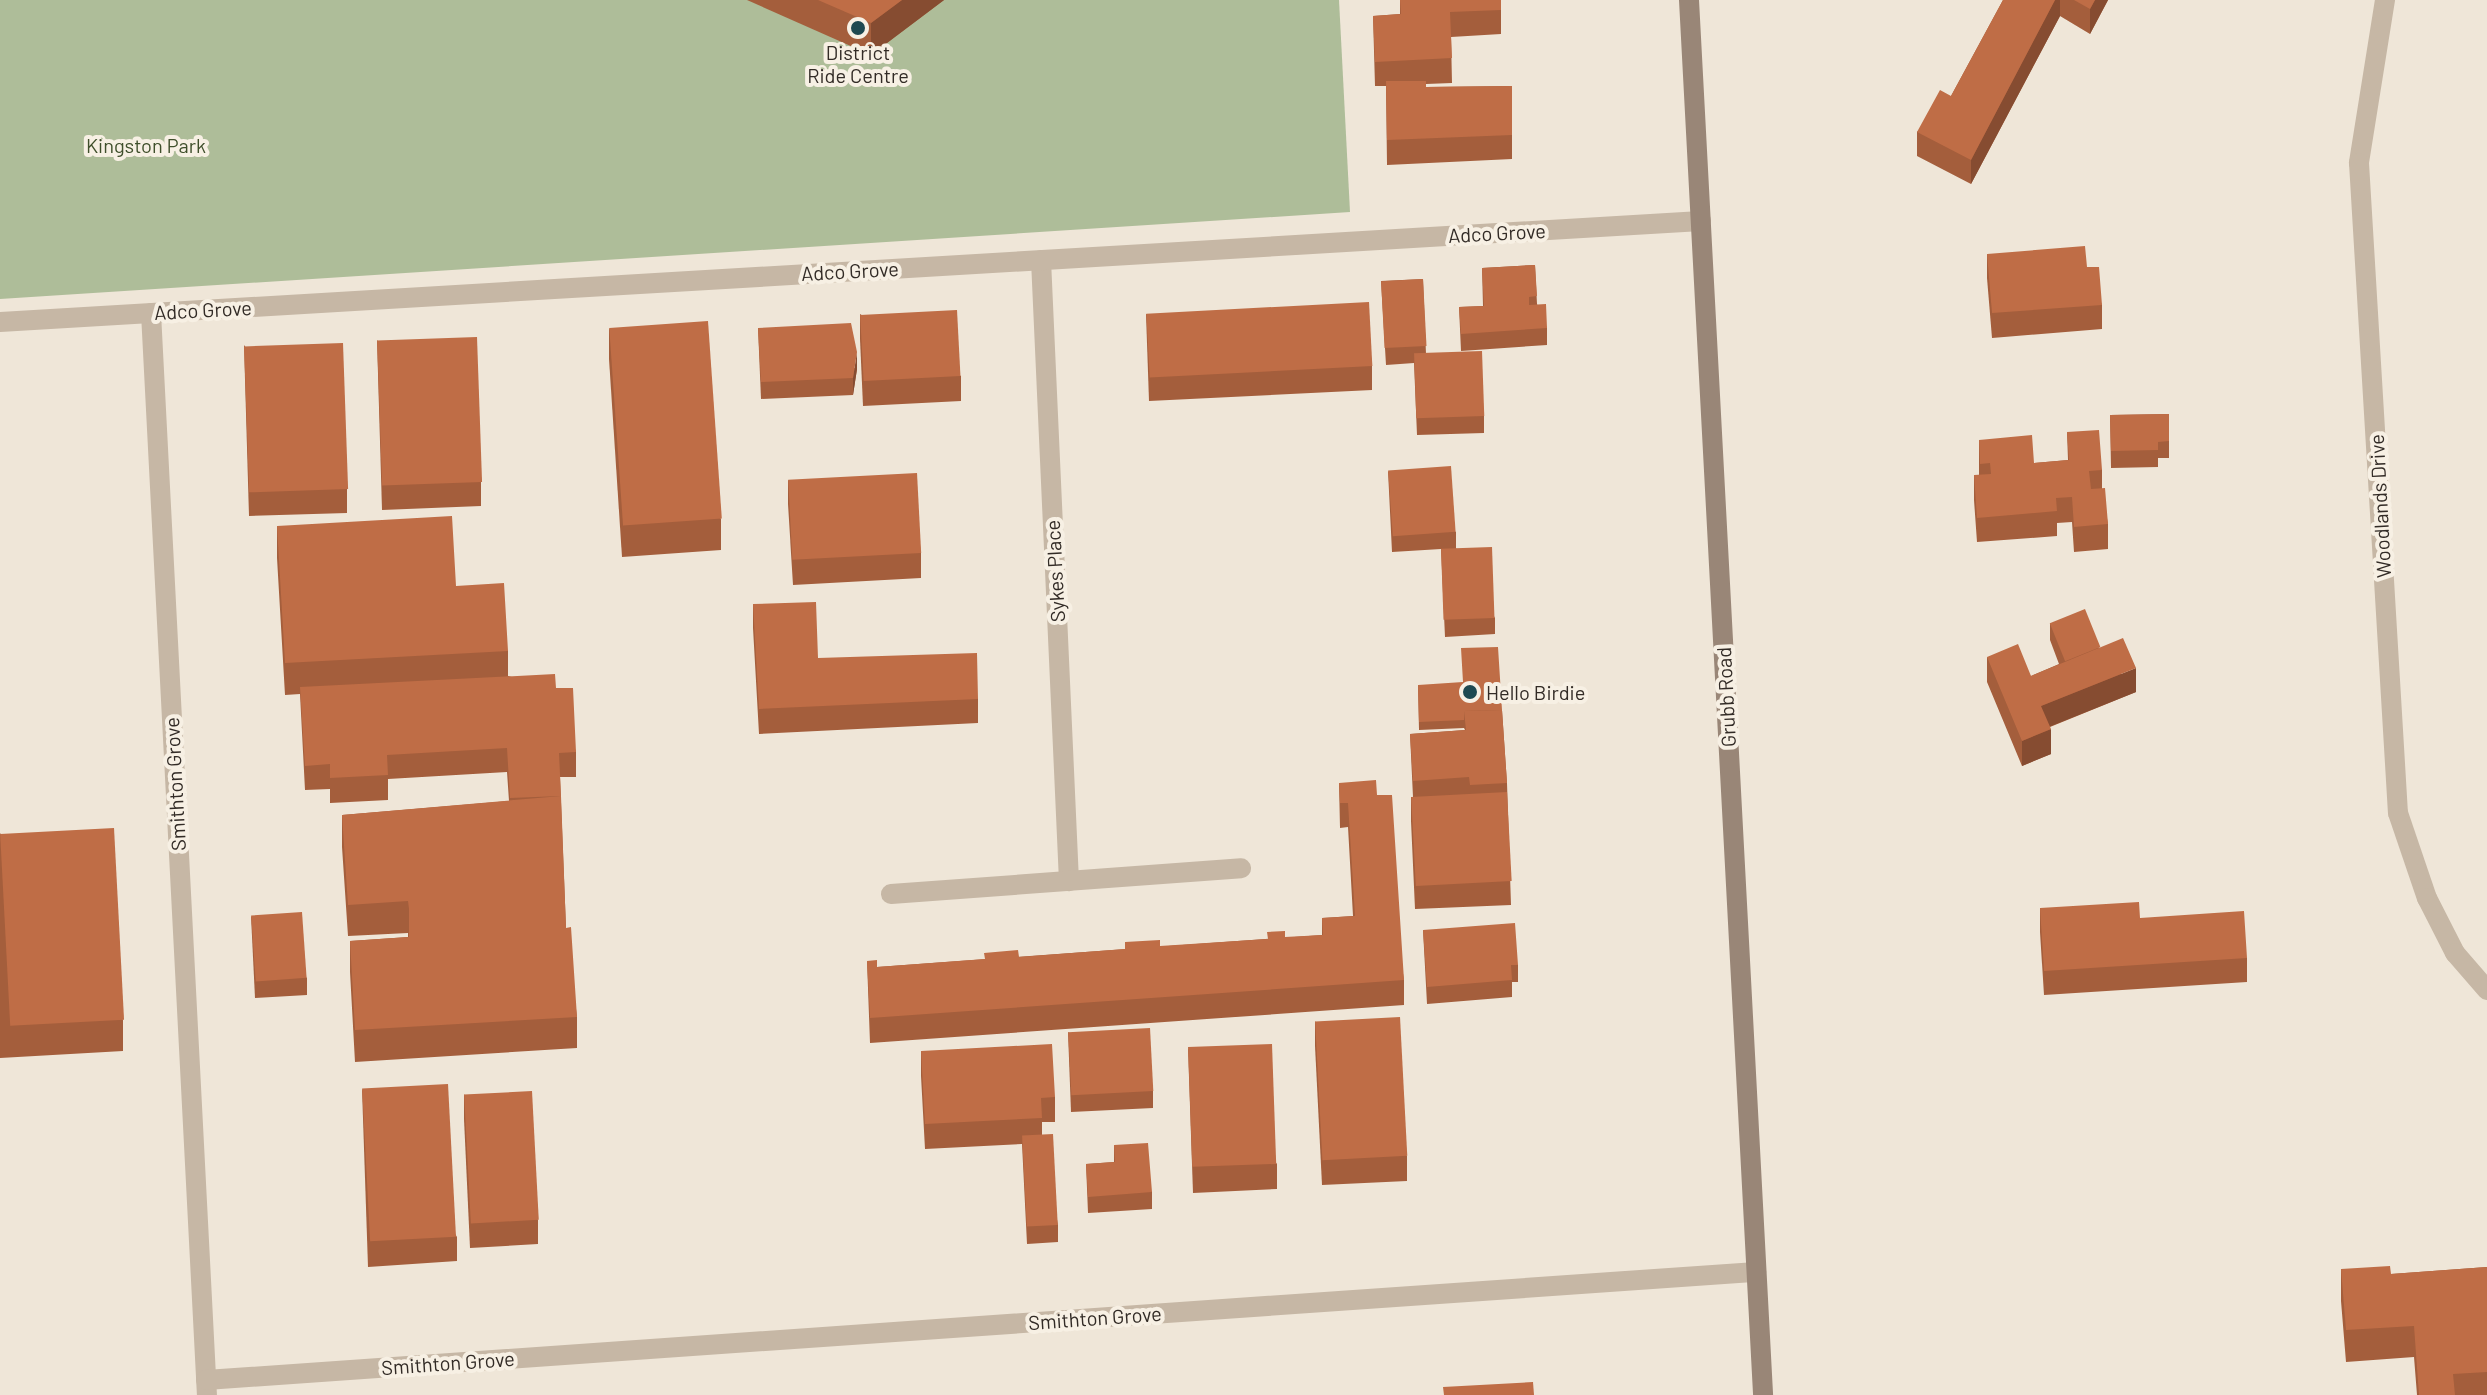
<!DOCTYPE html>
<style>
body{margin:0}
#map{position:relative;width:2487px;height:1395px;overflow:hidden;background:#efe6d8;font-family:Barlow,sans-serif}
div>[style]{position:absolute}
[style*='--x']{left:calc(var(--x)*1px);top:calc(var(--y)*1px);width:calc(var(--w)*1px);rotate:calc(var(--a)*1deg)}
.green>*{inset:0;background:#aebd99}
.minor>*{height:20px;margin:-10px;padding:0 10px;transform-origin:10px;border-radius:10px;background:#c6b7a5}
.secondary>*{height:20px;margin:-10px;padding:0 10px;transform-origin:10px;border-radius:10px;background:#998677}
.wall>*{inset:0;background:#a45e3c}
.shaded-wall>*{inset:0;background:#864c31}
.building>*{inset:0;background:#bf6d46;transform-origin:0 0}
.dots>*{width:22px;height:22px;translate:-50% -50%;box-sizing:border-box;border:4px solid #f7f0e4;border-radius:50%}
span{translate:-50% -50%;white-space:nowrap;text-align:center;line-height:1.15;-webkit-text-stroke:8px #f7f0e4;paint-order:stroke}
.poi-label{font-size:20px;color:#322b26}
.left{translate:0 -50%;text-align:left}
.park-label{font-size:20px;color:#3f4f2b}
.street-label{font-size:20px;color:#322b26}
</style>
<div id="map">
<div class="green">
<i style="clip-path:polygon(0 0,1339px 0,1350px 212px,0 299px)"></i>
</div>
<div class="minor">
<i style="--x:2385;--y:0;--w:165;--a:99.1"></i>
<i style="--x:2359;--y:163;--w:651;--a:86.57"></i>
<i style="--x:2398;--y:813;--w:90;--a:71.2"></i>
<i style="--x:2427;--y:898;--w:62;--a:63"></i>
<i style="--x:2455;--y:953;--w:49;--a:49.1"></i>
<i style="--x:1041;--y:260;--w:622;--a:87.42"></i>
<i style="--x:151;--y:313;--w:1083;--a:87.04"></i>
<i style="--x:0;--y:322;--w:1704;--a:-3.4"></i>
<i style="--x:891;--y:894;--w:351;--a:-4.2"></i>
<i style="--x:206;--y:1380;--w:1554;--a:-3.99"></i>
</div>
<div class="secondary">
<i style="--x:1689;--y:0;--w:1397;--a:86.96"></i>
</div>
<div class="wall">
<i style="clip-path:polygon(747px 0,944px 0,871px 55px)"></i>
<i style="clip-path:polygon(1400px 0,1501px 0,1501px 34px,1451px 37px,1452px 83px,1426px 84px,1426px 87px,1512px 86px,1512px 159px,1387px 165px,1386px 86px,1375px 86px,1373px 16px,1400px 14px)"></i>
<i style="clip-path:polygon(2003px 0,2108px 0,2090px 34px,2060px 16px,1971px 184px,1917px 156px,1917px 132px,1951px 96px)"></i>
<i style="clip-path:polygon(1987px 254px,2087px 267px,2102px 305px,2102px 329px,1992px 338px,1987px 278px)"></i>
<i style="clip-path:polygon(1535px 265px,1537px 304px,1547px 328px,1547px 345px,1461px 351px,1459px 307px,1483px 306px,1482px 268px)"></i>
<i style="clip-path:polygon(1423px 279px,1426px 354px,1484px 416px,1484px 433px,1417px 435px,1414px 363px,1386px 365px,1381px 281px)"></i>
<i style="clip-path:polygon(860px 314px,961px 376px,961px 401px,863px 406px,860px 339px)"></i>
<i style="clip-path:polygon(1146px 314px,1372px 366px,1372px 390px,1149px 401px)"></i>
<i style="clip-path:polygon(609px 328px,721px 519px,721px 550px,622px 557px,609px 359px)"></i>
<i style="clip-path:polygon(758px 328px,857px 369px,853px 395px,761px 399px)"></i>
<i style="clip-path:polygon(377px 340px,481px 482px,481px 506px,382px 510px)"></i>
<i style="clip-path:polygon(244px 345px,347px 489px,347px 513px,249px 516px)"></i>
<i style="clip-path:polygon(2169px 414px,2169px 458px,2158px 458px,2158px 467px,2111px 468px,2110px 415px)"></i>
<i style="clip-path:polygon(2067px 432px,2102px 470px,2102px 489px,2108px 524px,2108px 549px,2074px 552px,2072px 522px,2057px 523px,2057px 536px,1977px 542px,1974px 500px,1974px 475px,1979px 475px,1979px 440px,2034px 463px,2068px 460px)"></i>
<i style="clip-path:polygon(1388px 471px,1456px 532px,1456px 548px,1495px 618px,1495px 634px,1445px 637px,1441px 549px,1392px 552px)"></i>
<i style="clip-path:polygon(788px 480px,921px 553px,921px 578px,793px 585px,788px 504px)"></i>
<i style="clip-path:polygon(277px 526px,456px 586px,508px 651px,508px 676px,556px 688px,576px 752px,576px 777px,560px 777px,566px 928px,577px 1017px,577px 1048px,355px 1062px,350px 972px,350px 941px,408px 937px,408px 933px,348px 936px,342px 847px,342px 815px,509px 801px,507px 772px,388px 779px,388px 800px,330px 803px,330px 789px,305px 790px,300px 694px,285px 695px,277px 558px)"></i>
<i style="clip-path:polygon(753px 604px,818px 658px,978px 699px,978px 723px,759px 734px,753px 628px)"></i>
<i style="clip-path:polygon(2050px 623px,2100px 648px,2136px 692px,2050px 727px,2051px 754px,2022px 766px,1987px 682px,1987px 657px,2031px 676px,2059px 664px,2050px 640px)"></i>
<i style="clip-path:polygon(1418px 685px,1502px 710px,1507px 783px,1511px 905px,1415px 909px,1411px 821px,1411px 797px,1413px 797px,1410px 734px,1465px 730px,1464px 728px,1419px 730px)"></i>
<i style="clip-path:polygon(1339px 783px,1377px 795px,1404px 980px,1404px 1005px,870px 1043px,867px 961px,877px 967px,1322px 935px,1322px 918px,1353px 916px,1348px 827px,1340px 828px)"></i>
<i style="clip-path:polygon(0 833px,123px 1020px,123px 1051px,0 1058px)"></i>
<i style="clip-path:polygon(2040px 908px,2140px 918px,2247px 958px,2247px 982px,2044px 995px,2040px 932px)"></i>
<i style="clip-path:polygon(251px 916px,307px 978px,307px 995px,255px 998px)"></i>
<i style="clip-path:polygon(1423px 930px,1518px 965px,1518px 982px,1512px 982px,1512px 997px,1427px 1004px)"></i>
<i style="clip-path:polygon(1315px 1021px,1407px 1156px,1407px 1181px,1322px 1185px,1315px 1046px)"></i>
<i style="clip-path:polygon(1068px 1032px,1153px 1091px,1153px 1108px,1071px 1112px)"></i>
<i style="clip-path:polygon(1188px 1048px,1277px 1164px,1277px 1189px,1193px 1193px)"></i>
<i style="clip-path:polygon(921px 1051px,1055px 1097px,1055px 1122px,1042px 1122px,1042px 1135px,1058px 1225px,1058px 1242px,1027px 1244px,1022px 1144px,925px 1149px,921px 1076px)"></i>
<i style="clip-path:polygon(362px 1089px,457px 1237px,457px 1261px,368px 1267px)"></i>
<i style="clip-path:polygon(464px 1094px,538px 1220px,538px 1244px,470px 1248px,464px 1119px)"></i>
<i style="clip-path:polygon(1114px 1145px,1152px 1192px,1152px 1209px,1088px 1213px,1086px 1164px,1114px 1162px)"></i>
<i style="clip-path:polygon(2487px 1267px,2487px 1395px,2417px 1395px,2414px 1357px,2346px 1362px,2341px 1301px,2341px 1269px,2391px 1274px)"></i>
</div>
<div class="shaded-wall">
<i style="clip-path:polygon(902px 0,944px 0,871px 55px,871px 23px)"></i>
<i style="clip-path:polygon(2055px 0,2060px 0,2060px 16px,1971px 184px,1971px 160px)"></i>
<i style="clip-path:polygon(2095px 0,2108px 0,2090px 34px,2090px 9px)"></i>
<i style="clip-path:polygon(857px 352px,857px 369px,853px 395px,853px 378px)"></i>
<i style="clip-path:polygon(2136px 668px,2136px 692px,2041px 730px,2041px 706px)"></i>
<i style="clip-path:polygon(2051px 729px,2051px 754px,2022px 766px,2022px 741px)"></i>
</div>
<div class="building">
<i style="clip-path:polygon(818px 0,902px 0,871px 23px)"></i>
<i style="clip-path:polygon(1400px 0,1501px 0,1501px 10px,1450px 12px,1452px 58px,1375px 62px,1373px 16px,1401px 14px)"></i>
<i style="clip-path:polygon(2003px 0,2055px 0,1971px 160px,1917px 132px,1940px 90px,1951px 96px)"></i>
<i style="clip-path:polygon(2074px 0,2095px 0,2090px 9px)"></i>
<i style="clip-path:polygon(1386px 81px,1426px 81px,1426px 87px,1512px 86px,1512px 135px,1387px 140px)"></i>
<i style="clip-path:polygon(2085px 246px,2087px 267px,2099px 267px,2102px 305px,1992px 313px,1987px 254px)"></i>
<i style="clip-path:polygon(1535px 265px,1537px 296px,1529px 297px,1529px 305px,1546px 304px,1547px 328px,1461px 334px,1459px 307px,1484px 306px,1482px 268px)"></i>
<i style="left:1423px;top:279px;width:67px;height:42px;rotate:87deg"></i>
<i style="left:1369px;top:302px;width:64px;height:223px;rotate:87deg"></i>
<i style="left:957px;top:310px;width:66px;height:97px;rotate:87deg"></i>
<i style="left:708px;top:321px;width:198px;height:99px;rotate:86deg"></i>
<i style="clip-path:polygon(851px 323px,857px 352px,853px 378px,761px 382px,758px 328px)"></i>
<i style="left:477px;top:337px;width:145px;height:100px;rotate:88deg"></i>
<i style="left:343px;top:343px;width:146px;height:99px;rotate:88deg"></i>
<i style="left:1482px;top:351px;width:65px;height:68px;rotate:88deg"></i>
<i style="clip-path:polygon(2169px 414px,2169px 441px,2158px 442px,2158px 450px,2111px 451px,2110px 415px)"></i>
<i style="clip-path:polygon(2099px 430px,2102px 470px,2089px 471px,2091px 489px,2105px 488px,2108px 524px,2074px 527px,2072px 497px,2056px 498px,2057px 511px,1977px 518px,1974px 475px,1991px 474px,1990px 463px,1980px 464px,1979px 440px,2032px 435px,2034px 463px,2069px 460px,2067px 432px)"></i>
<i style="left:1451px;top:466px;width:66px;height:63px;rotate:86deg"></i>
<i style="left:917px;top:473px;width:80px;height:129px;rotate:87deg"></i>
<i style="clip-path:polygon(452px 516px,456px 586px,504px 583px,508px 651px,285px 663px,277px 526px)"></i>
<i style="left:1492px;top:547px;width:71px;height:51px;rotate:88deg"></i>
<i style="clip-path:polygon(816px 602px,818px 658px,977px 653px,978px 699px,759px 709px,753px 604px)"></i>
<i style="left:2085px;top:609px;width:41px;height:38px;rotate:68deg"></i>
<i style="clip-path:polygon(2123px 638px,2136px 668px,2041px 706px,2051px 729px,2022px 741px,1987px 657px,2018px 644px,2031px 676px)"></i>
<i style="clip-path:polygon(1498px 647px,1502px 710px,1464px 711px,1464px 720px,1419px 722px,1418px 685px,1463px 682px,1461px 648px)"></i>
<i style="clip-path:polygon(555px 674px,556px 688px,573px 688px,576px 752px,559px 753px,561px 796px,510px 798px,507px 748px,387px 755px,388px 775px,330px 778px,330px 764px,305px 766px,300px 687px)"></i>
<i style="clip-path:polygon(1502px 710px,1507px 783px,1470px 785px,1469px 777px,1413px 781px,1410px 734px,1466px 730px,1464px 711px)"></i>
<i style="clip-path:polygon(1376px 780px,1377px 795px,1392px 795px,1404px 980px,870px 1018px,867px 961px,877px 960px,877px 967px,985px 959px,984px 953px,1018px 950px,1019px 957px,1125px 949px,1125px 942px,1160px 940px,1160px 946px,1268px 939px,1267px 932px,1285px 931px,1285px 937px,1323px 935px,1322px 918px,1355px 916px,1348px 803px,1340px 803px,1339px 783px)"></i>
<i style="left:1507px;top:792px;width:89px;height:96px;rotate:87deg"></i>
<i style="clip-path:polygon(561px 796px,566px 928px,571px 927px,577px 1017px,355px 1030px,350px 941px,409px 937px,409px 909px,408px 901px,348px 905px,342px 815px)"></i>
<i style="left:114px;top:828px;width:192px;height:114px;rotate:87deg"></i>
<i style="clip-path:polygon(2139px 902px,2140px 918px,2244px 911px,2247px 958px,2044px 971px,2040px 908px)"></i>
<i style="left:302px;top:912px;width:66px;height:51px;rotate:86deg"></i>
<i style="clip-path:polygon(1515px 923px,1518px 965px,1511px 965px,1512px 980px,1427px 987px,1423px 930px)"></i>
<i style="left:1400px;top:1017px;width:139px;height:85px;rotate:87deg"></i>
<i style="left:1150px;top:1028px;width:63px;height:82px;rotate:87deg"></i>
<i style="clip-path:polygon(1052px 1044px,1055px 1097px,1041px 1098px,1042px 1118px,925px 1124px,921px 1051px)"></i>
<i style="left:1272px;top:1044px;width:120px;height:84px;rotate:88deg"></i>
<i style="left:448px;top:1084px;width:153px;height:86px;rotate:87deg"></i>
<i style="left:532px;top:1091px;width:129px;height:68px;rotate:87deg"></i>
<i style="left:1053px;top:1134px;width:91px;height:31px;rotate:87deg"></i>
<i style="clip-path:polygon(1148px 1143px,1152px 1192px,1088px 1197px,1086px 1164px,1115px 1162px,1114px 1145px)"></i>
<i style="clip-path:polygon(2390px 1266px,2391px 1274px,2487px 1267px,2487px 1372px,2453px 1374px,2455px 1395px,2419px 1395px,2414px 1326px,2346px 1330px,2341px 1269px)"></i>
<i style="clip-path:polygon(1533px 1382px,1534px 1395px,1444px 1395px,1443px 1387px)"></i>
</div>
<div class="dots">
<i style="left:858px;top:28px;background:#1e4951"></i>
<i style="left:1470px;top:692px;background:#1e4951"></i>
</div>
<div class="poi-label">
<span style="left:858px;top:64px">District<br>Ride Centre</span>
<span class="left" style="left:1486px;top:692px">Hello Birdie</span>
</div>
<div class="park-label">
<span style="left:146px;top:145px">Kingston Park</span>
</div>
<div class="street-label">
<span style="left:1497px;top:233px;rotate:-3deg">Adco Grove</span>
<span style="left:850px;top:271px;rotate:-3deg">Adco Grove</span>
<span style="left:203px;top:310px;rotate:-3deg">Adco Grove</span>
<span style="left:2380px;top:506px;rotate:-93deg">Woodlands Drive</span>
<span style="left:1055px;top:571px;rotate:-93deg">Sykes Place</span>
<span style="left:1726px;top:697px;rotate:-93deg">Grubb Road</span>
<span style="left:175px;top:784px;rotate:-93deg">Smithton Grove</span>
<span style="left:1095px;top:1318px;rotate:-4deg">Smithton Grove</span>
<span style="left:448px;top:1363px;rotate:-4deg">Smithton Grove</span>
</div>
</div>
